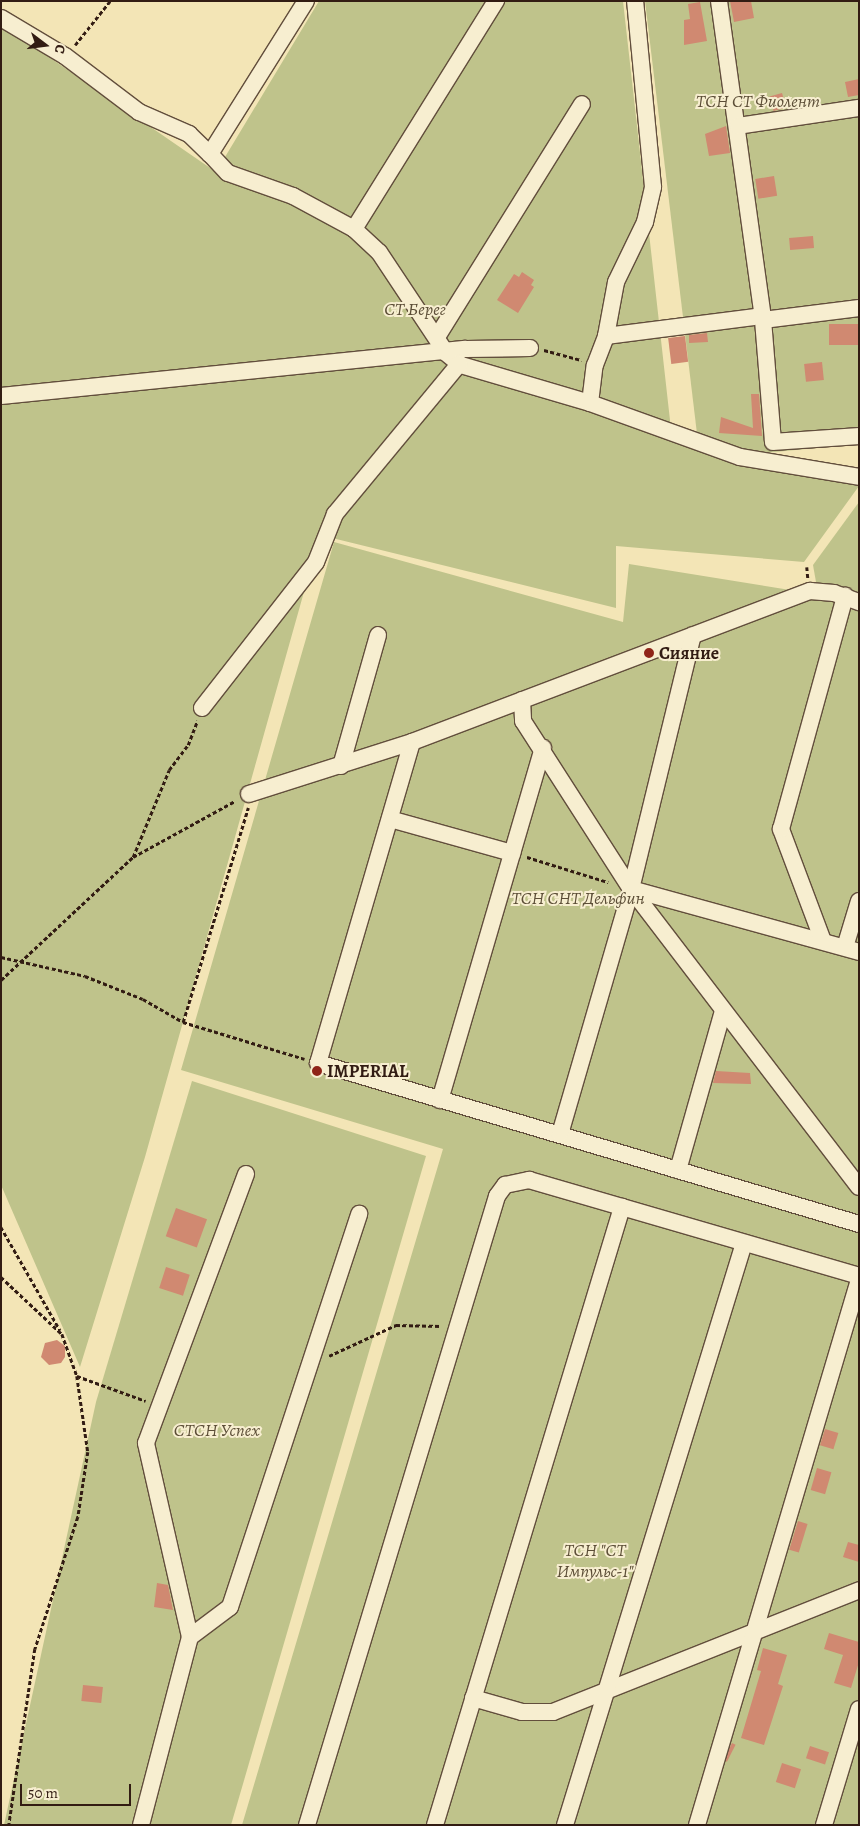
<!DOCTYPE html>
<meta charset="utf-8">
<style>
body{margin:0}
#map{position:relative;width:860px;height:1826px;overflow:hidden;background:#f3e5b6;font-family:Alegreya,serif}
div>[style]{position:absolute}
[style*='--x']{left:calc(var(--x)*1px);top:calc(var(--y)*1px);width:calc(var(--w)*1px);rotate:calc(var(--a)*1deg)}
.green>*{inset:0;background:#bfc38b}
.building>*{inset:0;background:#d08971;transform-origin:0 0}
.path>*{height:2.5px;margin-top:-1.25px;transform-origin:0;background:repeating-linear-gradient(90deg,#321c13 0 4px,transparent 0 6.5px)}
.roads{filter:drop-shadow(1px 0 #624e3c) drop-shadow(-1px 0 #624e3c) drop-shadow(0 1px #624e3c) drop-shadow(0 -1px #624e3c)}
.minor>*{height:16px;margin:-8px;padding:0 8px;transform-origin:8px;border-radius:8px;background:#f7eed0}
.dots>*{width:14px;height:14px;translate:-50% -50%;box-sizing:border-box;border:2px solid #f7eed0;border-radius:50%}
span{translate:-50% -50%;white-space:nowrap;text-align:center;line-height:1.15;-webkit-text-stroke:4px #f7eed0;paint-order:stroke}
.park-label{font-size:18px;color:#5c4e37;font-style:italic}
.poi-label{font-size:18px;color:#321c13;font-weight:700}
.left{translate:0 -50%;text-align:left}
.frame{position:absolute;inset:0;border:2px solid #321c13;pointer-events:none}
.north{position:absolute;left:20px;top:20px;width:50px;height:50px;-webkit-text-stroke:4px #f7eed0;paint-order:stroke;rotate:105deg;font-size:14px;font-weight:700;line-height:20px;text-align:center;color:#321c13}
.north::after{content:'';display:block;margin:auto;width:18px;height:22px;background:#321c13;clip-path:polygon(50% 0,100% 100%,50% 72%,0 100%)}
.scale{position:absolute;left:20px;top:1784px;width:111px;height:22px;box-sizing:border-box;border:2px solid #321c13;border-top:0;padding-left:6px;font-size:15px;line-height:18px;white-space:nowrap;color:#321c13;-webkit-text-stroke:4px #f7eed0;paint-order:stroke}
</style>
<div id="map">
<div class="green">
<i style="clip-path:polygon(319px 1px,623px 1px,672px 438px,859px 481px,859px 486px,804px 562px,616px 546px,616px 608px,320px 535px,145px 1157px,80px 1367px,1px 1185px,1px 24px,216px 172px)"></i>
<i style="clip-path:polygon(645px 1px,859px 1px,859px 444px,764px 453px,698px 442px)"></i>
<i style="clip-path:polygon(859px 502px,859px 595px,816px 582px,813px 565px)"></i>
<i style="clip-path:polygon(334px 542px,623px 622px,629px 564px,859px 601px,859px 1825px,242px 1825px,443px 1149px,181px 1070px)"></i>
<i style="clip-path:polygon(192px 1081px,426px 1156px,231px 1825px,4px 1825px,96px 1402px)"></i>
</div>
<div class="building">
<i style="clip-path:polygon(730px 1px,751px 1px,754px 18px,734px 22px)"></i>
<i style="clip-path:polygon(700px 2px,707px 41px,684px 45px,684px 20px,690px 19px,688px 4px)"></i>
<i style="clip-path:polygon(859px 79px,859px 95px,848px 97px,845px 82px)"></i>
<i style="left:782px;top:93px;width:15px;height:13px;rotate:74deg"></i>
<i style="clip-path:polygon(726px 126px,730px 153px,709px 156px,705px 134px)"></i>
<i style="left:774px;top:176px;width:20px;height:19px;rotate:81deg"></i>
<i style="left:813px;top:236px;width:12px;height:24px;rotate:85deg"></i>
<i style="clip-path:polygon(522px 272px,534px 280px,531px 285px,534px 287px,518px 313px,497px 300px,514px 274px,519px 277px)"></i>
<i style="left:859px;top:324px;width:21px;height:30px;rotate:90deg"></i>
<i style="clip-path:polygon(707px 333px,708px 342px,689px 343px,689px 335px)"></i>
<i style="left:685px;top:336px;width:26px;height:17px;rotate:83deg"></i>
<i style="left:822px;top:362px;width:18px;height:18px;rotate:84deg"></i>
<i style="clip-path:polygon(751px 394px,759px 394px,762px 436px,719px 433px,721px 417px,753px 428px)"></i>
<i style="clip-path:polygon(716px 1071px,750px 1073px,751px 1084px,713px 1083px)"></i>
<i style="left:176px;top:1208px;width:33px;height:30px;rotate:20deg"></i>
<i style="left:166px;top:1267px;width:25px;height:22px;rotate:18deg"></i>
<i style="clip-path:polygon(57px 1340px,65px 1346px,65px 1357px,61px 1363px,49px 1365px,41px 1357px,45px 1343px)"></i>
<i style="left:825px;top:1429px;width:14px;height:17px;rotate:17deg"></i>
<i style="left:817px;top:1468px;width:15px;height:23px;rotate:16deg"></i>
<i style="left:798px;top:1521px;width:10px;height:30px;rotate:17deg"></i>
<i style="clip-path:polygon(848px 1542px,859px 1545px,859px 1562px,843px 1557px)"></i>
<i style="clip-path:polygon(157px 1583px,168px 1585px,173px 1610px,154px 1607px)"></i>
<i style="clip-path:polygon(829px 1633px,859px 1642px,859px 1662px,851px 1688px,834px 1683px,843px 1655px,824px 1649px)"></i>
<i style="clip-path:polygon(763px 1648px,787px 1655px,778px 1684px,783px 1686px,764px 1745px,741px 1738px,761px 1671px,757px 1670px)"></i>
<i style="left:83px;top:1685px;width:20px;height:16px;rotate:6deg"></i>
<i style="left:732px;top:1743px;width:4px;height:19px;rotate:27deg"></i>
<i style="left:810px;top:1746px;width:20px;height:13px;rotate:18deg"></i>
<i style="left:782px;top:1763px;width:20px;height:20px;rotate:18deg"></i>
</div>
<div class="path">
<i style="--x:75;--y:45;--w:56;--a:-51.5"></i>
<i style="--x:544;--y:350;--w:39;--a:15"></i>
<i style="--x:807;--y:567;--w:11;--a:85"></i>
<i style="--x:133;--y:857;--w:116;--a:-28.8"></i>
<i style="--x:527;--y:857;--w:85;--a:17.2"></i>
<i style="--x:1;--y:957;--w:86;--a:12.7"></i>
<i style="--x:85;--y:976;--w:62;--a:21.6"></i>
<i style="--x:143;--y:999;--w:46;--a:29.9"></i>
<i style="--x:183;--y:1022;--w:127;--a:16.9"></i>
<i style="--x:1;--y:980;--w:180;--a:-43"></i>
<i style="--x:133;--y:857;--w:94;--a:-67.5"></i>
<i style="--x:169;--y:770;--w:31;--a:-53"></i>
<i style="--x:188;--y:745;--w:26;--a:-69"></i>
<i style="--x:183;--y:1022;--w:224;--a:-73.1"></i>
<i style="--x:1;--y:1227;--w:119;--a:60.2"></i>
<i style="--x:1;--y:1277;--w:83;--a:43.1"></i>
<i style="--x:62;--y:1334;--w:45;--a:70.3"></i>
<i style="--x:77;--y:1376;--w:77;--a:81.8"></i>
<i style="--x:88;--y:1452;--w:66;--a:98.7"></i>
<i style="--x:78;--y:1517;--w:139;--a:108"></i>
<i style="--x:35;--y:1649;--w:178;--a:98.4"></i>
<i style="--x:329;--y:1356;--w:74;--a:-24.8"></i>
<i style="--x:396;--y:1325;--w:45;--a:1.3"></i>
<i style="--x:77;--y:1376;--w:73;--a:19.9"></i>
</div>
<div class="roads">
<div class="minor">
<i style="--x:306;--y:1;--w:181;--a:122.1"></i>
<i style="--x:210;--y:154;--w:26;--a:47"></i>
<i style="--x:228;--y:173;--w:69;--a:19.5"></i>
<i style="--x:293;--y:196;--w:69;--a:28.4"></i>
<i style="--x:354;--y:229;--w:34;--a:43"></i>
<i style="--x:379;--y:252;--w:121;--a:56.4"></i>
<i style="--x:446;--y:353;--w:19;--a:39"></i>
<i style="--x:461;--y:365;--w:134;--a:16.4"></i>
<i style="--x:590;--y:403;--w:159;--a:19.8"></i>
<i style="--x:740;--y:457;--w:121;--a:9.5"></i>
<i style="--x:719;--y:1;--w:322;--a:82.1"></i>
<i style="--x:763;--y:320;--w:122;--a:85.3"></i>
<i style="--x:773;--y:442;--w:86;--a:-4"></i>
<i style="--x:1;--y:18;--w:74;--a:30.7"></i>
<i style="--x:65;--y:56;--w:93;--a:37.1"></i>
<i style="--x:139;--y:112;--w:55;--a:23.7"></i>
<i style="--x:189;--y:134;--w:29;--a:44"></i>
<i style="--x:738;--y:126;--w:122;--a:-8.5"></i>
<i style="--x:354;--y:229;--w:269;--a:-58.1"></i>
<i style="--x:763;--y:320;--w:97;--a:-7.1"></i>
<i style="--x:606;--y:336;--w:149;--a:-7.3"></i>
<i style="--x:437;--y:337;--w:274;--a:-58.1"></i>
<i style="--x:1;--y:396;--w:467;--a:-5.8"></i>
<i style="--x:466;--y:349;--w:64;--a:-0.9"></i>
<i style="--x:590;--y:403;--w:38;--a:-83"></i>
<i style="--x:595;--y:365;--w:31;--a:-69"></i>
<i style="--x:606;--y:336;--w:55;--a:-79.5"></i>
<i style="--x:616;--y:282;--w:67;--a:-64.2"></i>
<i style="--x:645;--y:222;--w:36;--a:-77"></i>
<i style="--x:653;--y:187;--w:187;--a:-95.5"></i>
<i style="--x:522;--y:700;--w:21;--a:87"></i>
<i style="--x:523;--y:721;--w:200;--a:57.3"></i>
<i style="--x:631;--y:889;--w:375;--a:52.6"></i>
<i style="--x:202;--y:708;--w:185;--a:-52"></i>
<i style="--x:316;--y:562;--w:52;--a:-68.4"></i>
<i style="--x:335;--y:514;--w:195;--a:-50.4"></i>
<i style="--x:412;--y:742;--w:334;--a:106.3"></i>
<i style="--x:318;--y:1063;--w:564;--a:16.57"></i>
<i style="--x:341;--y:766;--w:136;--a:-74.2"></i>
<i style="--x:249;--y:794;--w:171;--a:-17.7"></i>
<i style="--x:412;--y:742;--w:426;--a:-20.8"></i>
<i style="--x:810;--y:591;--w:24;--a:5"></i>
<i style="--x:834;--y:593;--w:27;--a:20"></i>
<i style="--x:390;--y:819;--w:127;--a:15.6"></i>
<i style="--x:631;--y:889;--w:237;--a:15.4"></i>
<i style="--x:823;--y:941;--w:120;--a:-110.6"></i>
<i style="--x:781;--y:829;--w:242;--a:-74.6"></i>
<i style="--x:845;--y:947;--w:48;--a:-73.1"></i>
<i style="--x:440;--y:1100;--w:367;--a:-73.7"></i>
<i style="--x:560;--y:1134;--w:255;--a:-73.8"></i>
<i style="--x:631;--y:889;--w:261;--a:-76.3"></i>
<i style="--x:678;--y:1170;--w:165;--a:-74.2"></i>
<i style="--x:190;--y:1637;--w:50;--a:-36.9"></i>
<i style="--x:230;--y:1607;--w:414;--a:-71.8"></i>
<i style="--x:473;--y:1698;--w:51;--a:15.9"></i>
<i style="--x:522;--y:1712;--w:31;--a:0"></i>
<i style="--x:553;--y:1712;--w:329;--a:-21.7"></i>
<i style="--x:141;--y:1825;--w:194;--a:-75.4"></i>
<i style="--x:190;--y:1637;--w:199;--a:-102.8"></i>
<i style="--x:146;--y:1443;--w:287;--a:-69.6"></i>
<i style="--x:307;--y:1825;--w:657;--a:-73.19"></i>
<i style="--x:497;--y:1196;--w:14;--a:-54"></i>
<i style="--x:505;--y:1185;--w:25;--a:-12"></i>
<i style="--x:529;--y:1180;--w:344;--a:16.2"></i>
<i style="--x:435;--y:1825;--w:646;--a:-73.16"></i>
<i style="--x:565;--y:1825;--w:609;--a:-72.9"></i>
<i style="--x:697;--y:1825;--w:569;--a:-73.45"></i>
<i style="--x:824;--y:1825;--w:121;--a:-73.2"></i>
</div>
</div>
<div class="dots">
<i style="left:649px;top:653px;background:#8f2418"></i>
<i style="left:317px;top:1071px;background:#8f2418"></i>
</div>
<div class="park-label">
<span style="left:758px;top:101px">ТСН СТ Фиолент</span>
<span style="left:415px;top:309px">СТ Берег</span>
<span style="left:578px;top:898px">ТСН СНТ Дельфин</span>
<span style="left:217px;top:1430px">СТСН Успех</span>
<span style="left:595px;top:1561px">ТСН "СТ<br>Импульс-1"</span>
</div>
<div class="poi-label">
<span class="left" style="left:659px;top:653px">Сияние</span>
<span class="left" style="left:327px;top:1071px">IMPERIAL</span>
</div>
<div class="frame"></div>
<div class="north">С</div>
<div class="scale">50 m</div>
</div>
